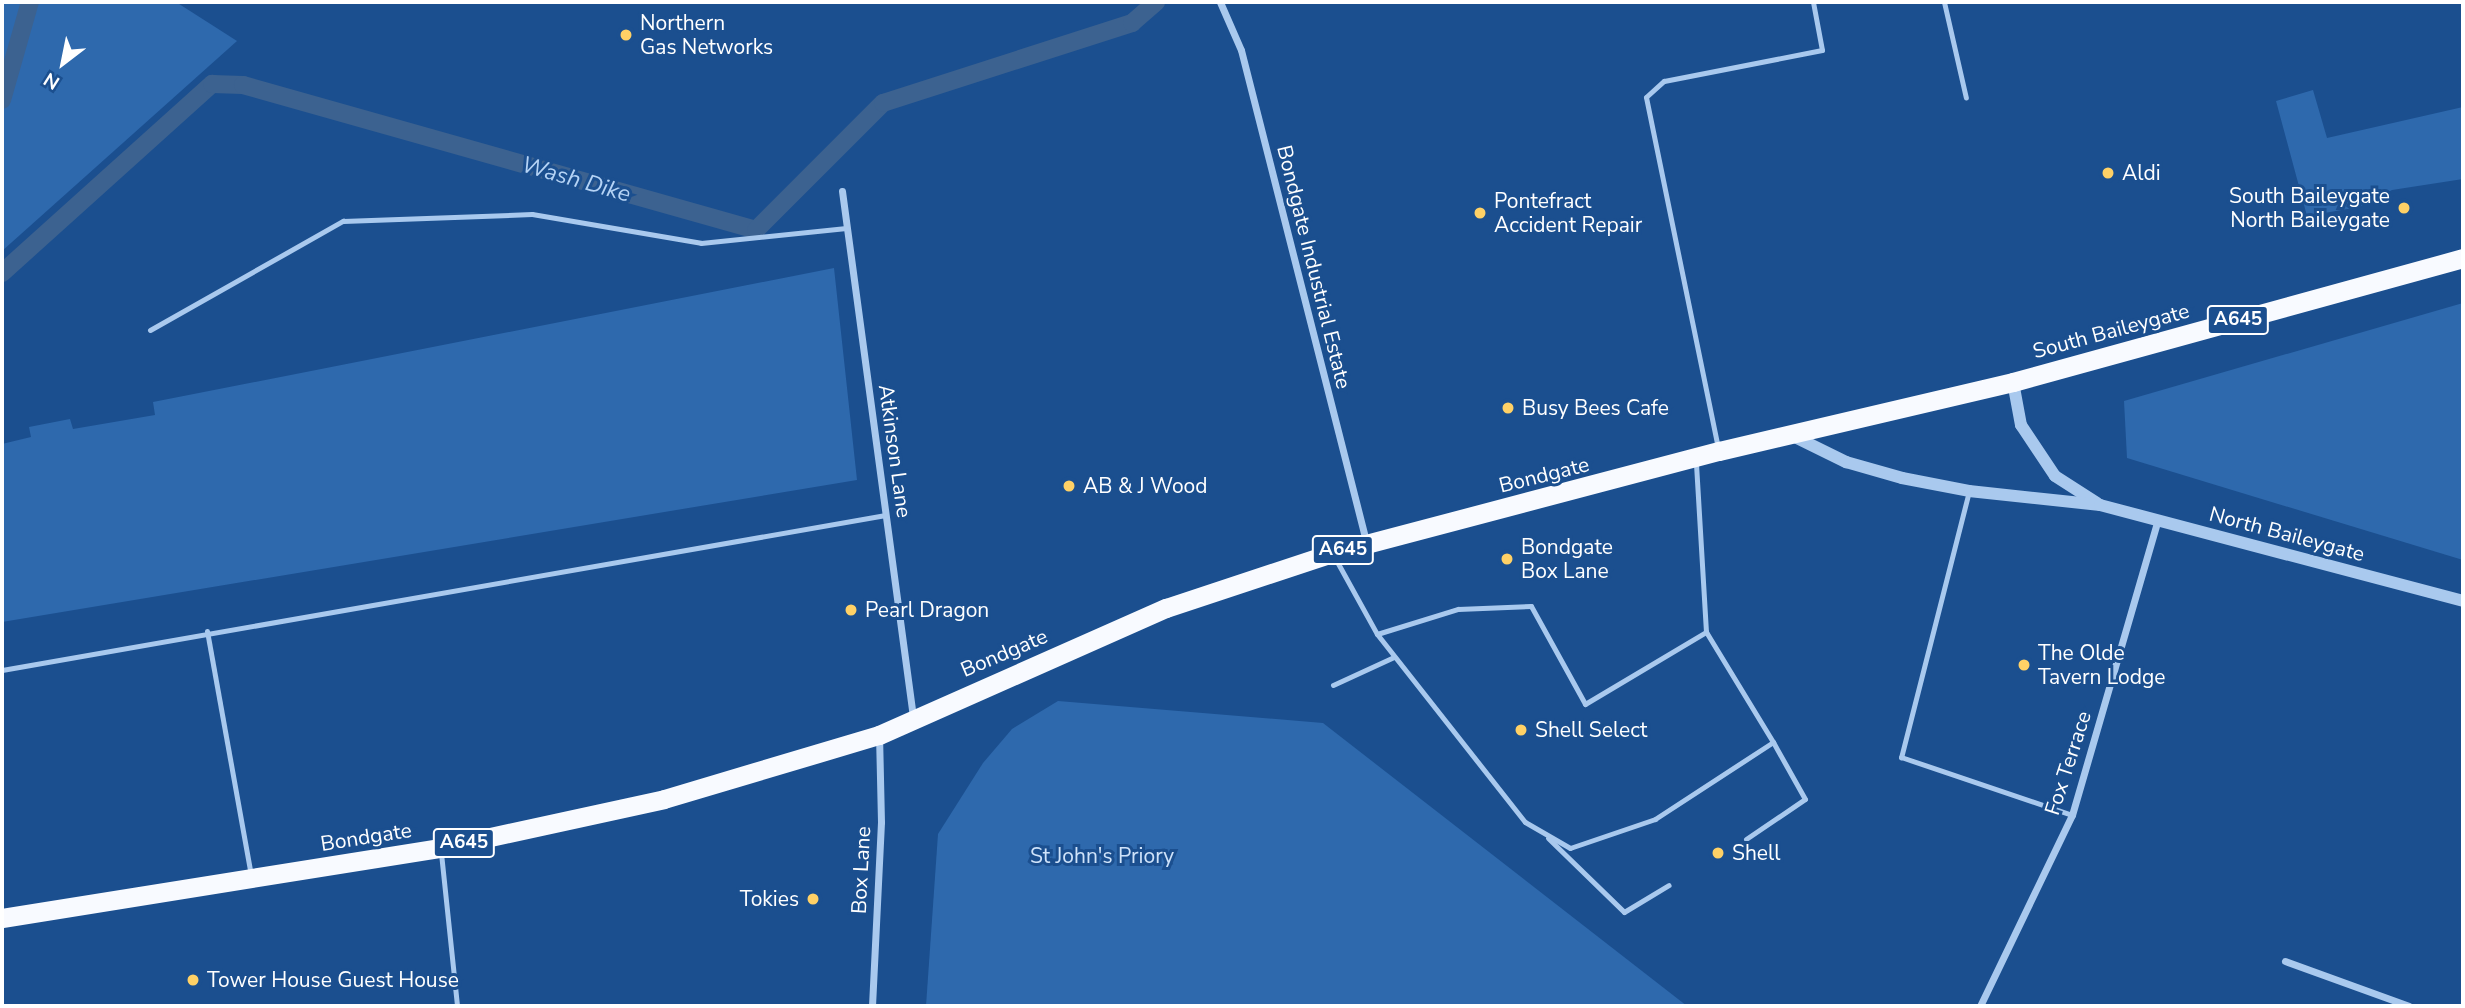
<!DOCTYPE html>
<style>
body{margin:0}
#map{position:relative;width:2465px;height:1008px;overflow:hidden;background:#1b4f8f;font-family:"Nunito Sans",sans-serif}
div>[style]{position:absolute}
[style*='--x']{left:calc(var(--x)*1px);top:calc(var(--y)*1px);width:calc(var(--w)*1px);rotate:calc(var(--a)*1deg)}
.green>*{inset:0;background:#2e69ad}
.stream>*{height:18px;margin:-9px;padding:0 9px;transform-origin:9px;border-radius:9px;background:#3c6290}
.service>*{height:5px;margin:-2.5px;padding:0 2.5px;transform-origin:2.5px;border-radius:2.5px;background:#a9c9ee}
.minor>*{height:7px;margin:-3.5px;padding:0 3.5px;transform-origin:3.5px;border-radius:3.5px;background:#a9c9ee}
.tertiary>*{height:12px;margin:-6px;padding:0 6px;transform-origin:6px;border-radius:6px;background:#a9c9ee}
.trunk>*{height:19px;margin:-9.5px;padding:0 9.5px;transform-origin:9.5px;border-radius:9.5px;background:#f8faff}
.dots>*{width:19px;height:19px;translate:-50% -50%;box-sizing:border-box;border:4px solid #1b4f8f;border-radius:50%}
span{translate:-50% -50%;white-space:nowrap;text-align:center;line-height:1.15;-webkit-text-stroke:6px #1b4f8f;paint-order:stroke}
.shield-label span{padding:2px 5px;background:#1b4f8f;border:2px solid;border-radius:5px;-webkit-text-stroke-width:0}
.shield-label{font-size:19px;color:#fff;font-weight:700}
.poi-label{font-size:21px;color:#fff}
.left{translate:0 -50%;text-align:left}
.right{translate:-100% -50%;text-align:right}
.street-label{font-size:21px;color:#fff}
.park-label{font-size:21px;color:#cfe3fa}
.water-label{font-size:23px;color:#b5d3f5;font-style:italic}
.frame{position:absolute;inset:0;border:4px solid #fff;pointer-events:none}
.north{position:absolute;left:28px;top:28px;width:70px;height:70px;-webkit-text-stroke:5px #1b4f8f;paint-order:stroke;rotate:212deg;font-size:19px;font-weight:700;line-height:28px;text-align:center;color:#fff}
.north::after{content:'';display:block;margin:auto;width:24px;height:32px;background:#fff;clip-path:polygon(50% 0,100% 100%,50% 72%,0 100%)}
</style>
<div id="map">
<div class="green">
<i style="clip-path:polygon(2px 2px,176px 2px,237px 41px,2px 251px)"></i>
<i style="clip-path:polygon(2313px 90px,2327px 138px,2463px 107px,2463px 179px,2392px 190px,2359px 207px,2307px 216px,2276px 101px)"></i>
<i style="clip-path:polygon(834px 268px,857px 480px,2px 622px,2px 444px,31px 437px,29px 427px,70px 419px,73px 429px,155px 415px,153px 402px)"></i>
<i style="clip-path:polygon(2463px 303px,2463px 560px,2127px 458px,2124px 401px)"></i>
<i style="clip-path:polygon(1058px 701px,1323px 723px,1687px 1006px,926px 1006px,938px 834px,983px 763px,1012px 729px)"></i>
</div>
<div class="stream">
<i style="--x:2;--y:100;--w:102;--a:-74.1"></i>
<i style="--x:2;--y:273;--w:283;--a:-42"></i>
<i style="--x:212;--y:84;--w:31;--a:2"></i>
<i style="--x:243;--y:85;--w:533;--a:15.78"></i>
<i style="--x:756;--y:230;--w:180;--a:-45"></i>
<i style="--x:883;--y:103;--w:262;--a:-17.8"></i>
<i style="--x:1132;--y:23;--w:32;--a:-41"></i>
</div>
<div class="service">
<i style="--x:1944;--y:2;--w:98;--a:77.1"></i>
<i style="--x:150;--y:330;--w:222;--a:-29.5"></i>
<i style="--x:343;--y:221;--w:189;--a:-2.1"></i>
<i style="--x:532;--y:214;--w:171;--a:9.7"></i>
<i style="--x:701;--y:243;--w:146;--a:-5.9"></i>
<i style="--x:1718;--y:448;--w:358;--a:-101.6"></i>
<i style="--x:1646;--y:97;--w:24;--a:-42"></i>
<i style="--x:1664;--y:81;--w:161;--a:-11.1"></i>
<i style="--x:1822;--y:50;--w:49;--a:-100.6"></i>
<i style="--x:1969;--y:491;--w:275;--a:104.3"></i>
<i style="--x:1901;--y:757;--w:181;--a:18.7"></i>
<i style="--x:1335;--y:558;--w:87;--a:61.1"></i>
<i style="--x:1377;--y:634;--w:85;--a:-17.2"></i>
<i style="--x:1458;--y:609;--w:73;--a:-2.4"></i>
<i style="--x:1531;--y:606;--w:112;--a:61.1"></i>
<i style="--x:1585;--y:704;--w:141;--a:-30.8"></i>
<i style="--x:1706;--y:632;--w:169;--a:-93.4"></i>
<i style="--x:207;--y:631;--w:249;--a:79.8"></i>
<i style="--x:1377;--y:634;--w:239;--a:51.8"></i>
<i style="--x:1525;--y:822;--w:52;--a:30"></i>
<i style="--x:1570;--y:848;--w:90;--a:-18.8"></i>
<i style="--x:1655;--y:819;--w:141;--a:-33.1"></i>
<i style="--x:1773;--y:742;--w:129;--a:-121.3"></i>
<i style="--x:2;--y:670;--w:897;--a:-9.95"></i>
<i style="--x:1333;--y:685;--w:67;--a:-24.7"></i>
<i style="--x:1548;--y:838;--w:106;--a:44.2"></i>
<i style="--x:1624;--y:912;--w:52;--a:-31"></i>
<i style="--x:1746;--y:839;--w:71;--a:-34.1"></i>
<i style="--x:1805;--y:799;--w:65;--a:-119.3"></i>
<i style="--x:441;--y:853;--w:154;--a:84"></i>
</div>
<div class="minor">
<i style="--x:1220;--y:2;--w:52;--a:66.4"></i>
<i style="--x:1241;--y:50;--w:507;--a:75.72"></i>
<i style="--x:842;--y:191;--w:531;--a:82.31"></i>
<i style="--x:2285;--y:961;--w:132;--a:19.9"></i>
<i style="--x:872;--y:1006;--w:184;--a:-87.2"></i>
<i style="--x:881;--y:822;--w:87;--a:-91.3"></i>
<i style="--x:1980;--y:1006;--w:212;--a:-64.3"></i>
<i style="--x:2072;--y:815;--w:308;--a:-73.8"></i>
</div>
<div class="tertiary">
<i style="--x:2013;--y:382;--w:44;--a:79.5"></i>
<i style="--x:2021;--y:425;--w:61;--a:56.3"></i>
<i style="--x:2055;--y:476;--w:50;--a:32.7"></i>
<i style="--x:1789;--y:434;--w:64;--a:26.2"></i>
<i style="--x:1846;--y:462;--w:58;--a:15.9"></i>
<i style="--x:1902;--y:478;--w:68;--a:11"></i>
<i style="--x:1969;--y:491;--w:132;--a:6.1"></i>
<i style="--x:2100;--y:505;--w:375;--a:14.8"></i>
</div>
<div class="trunk">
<i style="--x:2;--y:918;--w:444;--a:-9.1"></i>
<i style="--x:440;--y:848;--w:229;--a:-12.3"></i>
<i style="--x:664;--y:799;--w:224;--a:-16.6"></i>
<i style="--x:879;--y:735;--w:314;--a:-23.9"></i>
<i style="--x:1166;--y:608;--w:175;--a:-18.3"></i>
<i style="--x:1332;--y:553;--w:400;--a:-14.8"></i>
<i style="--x:1719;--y:451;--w:302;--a:-13.2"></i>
<i style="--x:2013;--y:382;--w:467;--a:-15.4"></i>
</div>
<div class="dots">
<i style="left:626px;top:35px;background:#ffd166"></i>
<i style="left:2108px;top:173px;background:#ffd166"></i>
<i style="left:2404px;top:208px;background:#ffd166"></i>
<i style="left:1480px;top:213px;background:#ffd166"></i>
<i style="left:1508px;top:408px;background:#ffd166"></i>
<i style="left:1069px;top:486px;background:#ffd166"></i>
<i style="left:1507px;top:559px;background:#ffd166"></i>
<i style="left:851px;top:610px;background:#ffd166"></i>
<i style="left:2024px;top:665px;background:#ffd166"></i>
<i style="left:1521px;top:730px;background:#ffd166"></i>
<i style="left:1718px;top:853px;background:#ffd166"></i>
<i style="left:813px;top:899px;background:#ffd166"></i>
<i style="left:193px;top:980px;background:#ffd166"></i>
</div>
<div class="shield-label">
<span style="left:2238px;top:320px">A645</span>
<span style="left:1343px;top:550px">A645</span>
<span style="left:464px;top:843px">A645</span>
</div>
<div class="poi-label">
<span class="left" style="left:640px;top:35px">Northern<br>Gas Networks</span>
<span class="left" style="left:2122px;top:173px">Aldi</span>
<span class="right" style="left:2390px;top:208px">South Baileygate<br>North Baileygate</span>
<span class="left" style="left:1494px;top:213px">Pontefract<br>Accident Repair</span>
<span class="left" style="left:1522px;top:408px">Busy Bees Cafe</span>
<span class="left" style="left:1083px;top:486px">AB &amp; J Wood</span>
<span class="left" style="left:1521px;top:559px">Bondgate<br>Box Lane</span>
<span class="left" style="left:865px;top:610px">Pearl Dragon</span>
<span class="left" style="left:2038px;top:665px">The Olde<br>Tavern Lodge</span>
<span class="left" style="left:1535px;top:730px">Shell Select</span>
<span class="left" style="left:1732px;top:853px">Shell</span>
<span class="right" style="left:799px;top:899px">Tokies</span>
<span class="left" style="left:207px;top:980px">Tower House Guest House</span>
</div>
<div class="street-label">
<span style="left:1314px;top:267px;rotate:76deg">Bondgate Industrial Estate</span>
<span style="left:2111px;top:331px;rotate:-15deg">South Baileygate</span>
<span style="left:895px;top:451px;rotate:82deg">Atkinson Lane</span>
<span style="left:1544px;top:475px;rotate:-14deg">Bondgate</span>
<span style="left:2287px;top:534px;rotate:15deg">North Baileygate</span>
<span style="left:1004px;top:653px;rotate:-23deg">Bondgate</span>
<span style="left:2068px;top:763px;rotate:-72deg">Fox Terrace</span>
<span style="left:366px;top:837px;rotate:-9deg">Bondgate</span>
<span style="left:861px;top:870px;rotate:-87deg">Box Lane</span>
</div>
<div class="park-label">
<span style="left:1102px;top:856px">St John's Priory</span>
</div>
<div class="water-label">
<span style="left:576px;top:180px;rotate:16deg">Wash Dike</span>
</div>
<div class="frame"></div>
<div class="north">N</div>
</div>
